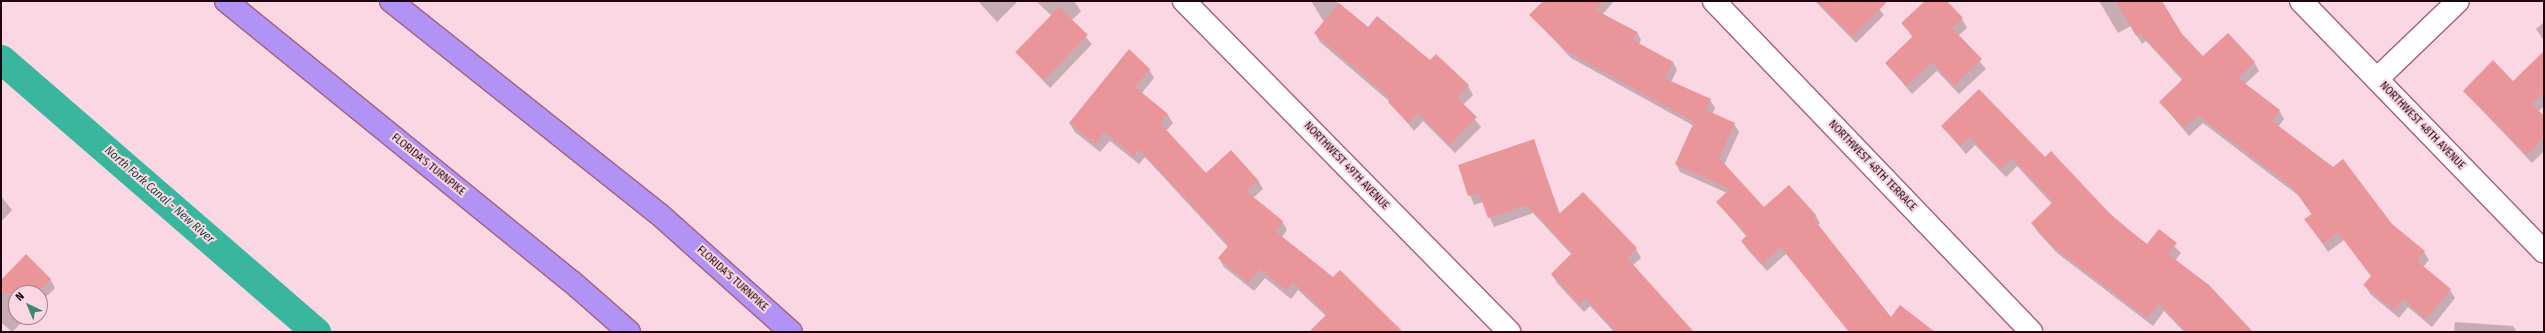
<!DOCTYPE html>
<style>
body{margin:0}
#map{position:relative;width:2545px;height:333px;overflow:hidden;background:#fad7e2;font-family:"Fira Sans Condensed",sans-serif}
div>[style]{position:absolute}
[style*='--x']{left:calc(var(--x)*1px);top:calc(var(--y)*1px);width:calc(var(--w)*1px);rotate:calc(var(--a)*1deg)}
.shadow>*{inset:0;background:#0003}
.canal>*{height:29px;margin:-14.5px;padding:0 14.5px;transform-origin:14.5px;border-radius:14.5px;background:#39b69d}
.building>*{inset:0;background:#ea9599;transform-origin:0 0}
.roads{filter:drop-shadow(1px 0 #aa5f7b) drop-shadow(-1px 0 #aa5f7b) drop-shadow(0 1px #aa5f7b) drop-shadow(0 -1px #aa5f7b)}
.street>*{height:22px;margin:-11px;padding:0 11px;transform-origin:11px;border-radius:11px;background:#fff}
.highway>*{height:22px;margin:-11px;padding:0 11px;transform-origin:11px;border-radius:11px;background:#b193f6}
span{translate:-50% -50%;white-space:nowrap;text-align:center;line-height:1.15;-webkit-text-stroke:4px #fad7e2;paint-order:stroke}
.street-label{font-size:11px;color:#1e040f}
.water-label{font-size:12px;color:#164a3f;font-style:italic}
.frame{position:absolute;inset:0;border:2px solid #1e040f;pointer-events:none}
.north{position:absolute;left:8px;top:285px;width:40px;height:40px;box-sizing:border-box;background:#fad7e2;border:1px solid #a2838e;border-radius:50%;rotate:316deg;font-size:11px;font-weight:700;line-height:16px;text-align:center;color:#1e040f}
.north::after{content:'';display:block;margin:auto;width:14px;height:18px;background:#428475;clip-path:polygon(50% 0,100% 100%,50% 72%,0 100%)}
</style>
<div id="map">
<div class="shadow">
<i style="clip-path:polygon(978px 1px,1018px 1px,997px 22px)"></i>
<i style="clip-path:polygon(1036px 1px,1074px 1px,1081px 11px,1071px 21px,1092px 44px,1050px 88px,1017px 53px,1052px 16px)"></i>
<i style="clip-path:polygon(1311px 1px,1336px 1px,1368px 28px,1468px 86px,1473px 95px,1463px 105px,1481px 127px,1455px 153px,1423px 121px,1414px 131px,1390px 102px,1320px 42px,1315px 33px,1324px 22px)"></i>
<i style="clip-path:polygon(1545px 1px,1614px 1px,1603px 14px,1637px 32px,1641px 40px,1639px 44px,1673px 62px,1677px 70px,1671px 82px,1710px 100px,1715px 108px,1712px 114px,1734px 124px,1739px 132px,1724px 165px,1764px 209px,1789px 187px,1816px 216px,1820px 223px,1817px 226px,1891px 318px,1933px 332px,1851px 332px,1786px 254px,1767px 271px,1747px 249px,1742px 241px,1747px 237px,1717px 202px,1727px 193px,1680px 172px,1676px 164px,1694px 126px,1571px 58px,1531px 15px)"></i>
<i style="clip-path:polygon(1815px 1px,1873px 1px,1884px 15px,1856px 43px)"></i>
<i style="clip-path:polygon(1927px 1px,1946px 1px,1962px 19px,1967px 28px,1958px 36px,1986px 69px,1959px 94px,1937px 71px,1912px 94px,1886px 63px,1913px 38px,1903px 23px)"></i>
<i style="clip-path:polygon(2099px 1px,2161px 1px,2182px 35px,2203px 58px,2254px 62px,2259px 71px,2245px 84px,2279px 110px,2284px 119px,2278px 127px,2424px 252px,2429px 260px,2423px 267px,2450px 290px,2455px 298px,2432px 327px,2408px 307px,2399px 318px,2370px 294px,2365px 285px,2372px 277px,2344px 240px,2328px 252px,2306px 219px,2312px 215px,2299px 196px,2203px 123px,2189px 136px,2160px 102px,2183px 81px,2146px 41px,2142px 44px,2131px 26px,2118px 33px)"></i>
<i style="clip-path:polygon(2544px 22px,2544px 41px,2536px 29px)"></i>
<i style="clip-path:polygon(2544px 52px,2544px 106px,2538px 112px,2544px 117px,2544px 151px,2532px 163px,2464px 91px,2513px 82px)"></i>
<i style="clip-path:polygon(1149px 69px,1154px 78px,1142px 93px,1167px 114px,1173px 123px,1166px 131px,1206px 175px,1258px 180px,1263px 189px,1253px 198px,1282px 221px,1287px 230px,1282px 237px,1399px 332px,1322px 332px,1326px 316px,1298px 290px,1291px 299px,1265px 278px,1254px 291px,1224px 267px,1219px 258px,1228px 247px,1145px 157px,1139px 164px,1110px 141px,1100px 152px,1075px 132px,1070px 124px)"></i>
<i style="clip-path:polygon(1942px 126px,2045px 158px,2148px 246px,2159px 231px,2181px 253px,2175px 261px,2251px 332px,2184px 332px,2164px 311px,2153px 326px,2057px 253px,2037px 231px,2032px 223px,2052px 204px,2017px 166px,2006px 177px,1975px 145px,1966px 154px)"></i>
<i style="clip-path:polygon(1533px 141px,1560px 214px,1636px 249px,1641px 258px,1632px 266px,1693px 332px,1614px 332px,1590px 306px,1584px 312px,1557px 283px,1552px 274px,1572px 255px,1533px 213px,1494px 227px,1483px 202px,1474px 205px,1459px 166px)"></i>
<i style="clip-path:polygon(1px 196px,12px 210px,1px 222px)"></i>
<i style="clip-path:polygon(50px 279px,55px 288px,40px 303px,40px 293px,16px 293px,16px 317px,27px 317px,12px 332px,1px 322px,1px 280px)"></i>
<i style="clip-path:polygon(2455px 322px,2513px 326px,2517px 332px,2454px 332px)"></i>
</div>
<div class="canal">
<i style="--x:1;--y:59;--w:417;--a:40.9"></i>
</div>
<div class="building">
<i style="clip-path:polygon(1543px 1px,1604px 1px,1595px 10px,1637px 32px,1633px 40px,1673px 62px,1664px 78px,1711px 99px,1706px 110px,1735px 123px,1719px 158px,1764px 207px,1789px 185px,1816px 215px,1813px 218px,1891px 317px,1900px 305px,1935px 332px,1849px 332px,1781px 247px,1762px 264px,1741px 241px,1747px 235px,1716px 202px,1730px 189px,1675px 164px,1694px 122px,1565px 50px,1529px 15px)"></i>
<i style="clip-path:polygon(1817px 1px,1888px 1px,1852px 37px)"></i>
<i style="clip-path:polygon(1925px 1px,1947px 1px,1963px 18px,1952px 28px,1982px 59px,1954px 86px,1932px 62px,1906px 86px,1885px 63px,1913px 36px,1901px 23px)"></i>
<i style="clip-path:polygon(2116px 1px,2162px 1px,2182px 34px,2203px 56px,2228px 33px,2255px 62px,2238px 78px,2280px 110px,2272px 121px,2333px 167px,2343px 159px,2392px 224px,2425px 251px,2417px 261px,2451px 289px,2426px 319px,2403px 299px,2394px 310px,2363px 285px,2371px 276px,2338px 232px,2323px 244px,2304px 219px,2312px 214px,2292px 187px,2198px 115px,2184px 128px,2159px 102px,2183px 79px,2140px 33px,2136px 36px)"></i>
<i style="clip-path:polygon(1339px 3px,1368px 27px,1377px 16px,1430px 60px,1436px 54px,1469px 85px,1457px 98px,1477px 117px,1450px 145px,1418px 113px,1408px 123px,1388px 102px,1391px 99px,1314px 33px)"></i>
<i style="left:1059px;top:7px;width:40px;height:63px;rotate:44deg"></i>
<i style="clip-path:polygon(1129px 49px,1150px 69px,1135px 87px,1168px 114px,1160px 123px,1206px 173px,1231px 150px,1258px 180px,1246px 191px,1283px 221px,1275px 231px,1333px 277px,1340px 270px,1403px 332px,1309px 332px,1327px 314px,1293px 282px,1286px 290px,1260px 269px,1248px 283px,1218px 258px,1229px 245px,1139px 149px,1134px 156px,1104px 132px,1095px 144px,1069px 123px)"></i>
<i style="clip-path:polygon(2544px 51px,2544px 92px,2532px 104px,2544px 116px,2544px 137px,2527px 155px,2463px 91px,2493px 60px,2513px 81px)"></i>
<i style="clip-path:polygon(1979px 89px,2045px 157px,2051px 151px,2115px 219px,2147px 244px,2159px 229px,2177px 243px,2168px 254px,2209px 285px,2253px 332px,2186px 332px,2159px 303px,2147px 318px,2051px 245px,2031px 223px,2053px 202px,2012px 158px,2001px 169px,1970px 137px,1960px 146px,1941px 126px)"></i>
<i style="clip-path:polygon(1534px 139px,1559px 214px,1583px 192px,1637px 248px,1627px 258px,1694px 332px,1616px 332px,1585px 298px,1579px 304px,1551px 274px,1572px 253px,1527px 205px,1488px 218px,1479px 193px,1468px 196px,1458px 165px)"></i>
<i style="clip-path:polygon(26px 254px,51px 279px,37px 293px,1px 293px,1px 280px)"></i>
</div>
<div class="roads">
<div class="street">
<i style="--x:1184;--y:1;--w:464;--a:45.5"></i>
<i style="--x:1714;--y:1;--w:458;--a:46.2"></i>
<i style="--x:2301;--y:1;--w:349;--a:45.9"></i>
<i style="--x:2377;--y:79;--w:112;--a:-43.9"></i>
</div>
<div class="highway">
<i style="--x:226;--y:1;--w:444;--a:39.1"></i>
<i style="--x:571;--y:281;--w:77;--a:41.3"></i>
<i style="--x:391;--y:1;--w:342;--a:38.5"></i>
<i style="--x:659;--y:214;--w:177;--a:41.8"></i>
</div>
</div>
<div class="street-label">
<span style="left:2422px;top:126px;rotate:46deg">NORTHWEST 48TH AVENUE</span>
<span style="left:428px;top:165px;rotate:39deg">FLORIDA'S TURNPIKE</span>
<span style="left:1346px;top:166px;rotate:46deg">NORTHWEST 49TH AVENUE</span>
<span style="left:1872px;top:166px;rotate:46deg">NORTHWEST 48TH TERRACE</span>
<span style="left:732px;top:279px;rotate:42deg">FLORIDA'S TURNPIKE</span>
</div>
<div class="water-label">
<span style="left:159px;top:195px;rotate:41deg">North Fork Canal - New River</span>
</div>
<div class="frame"></div>
<div class="north">N</div>
</div>
